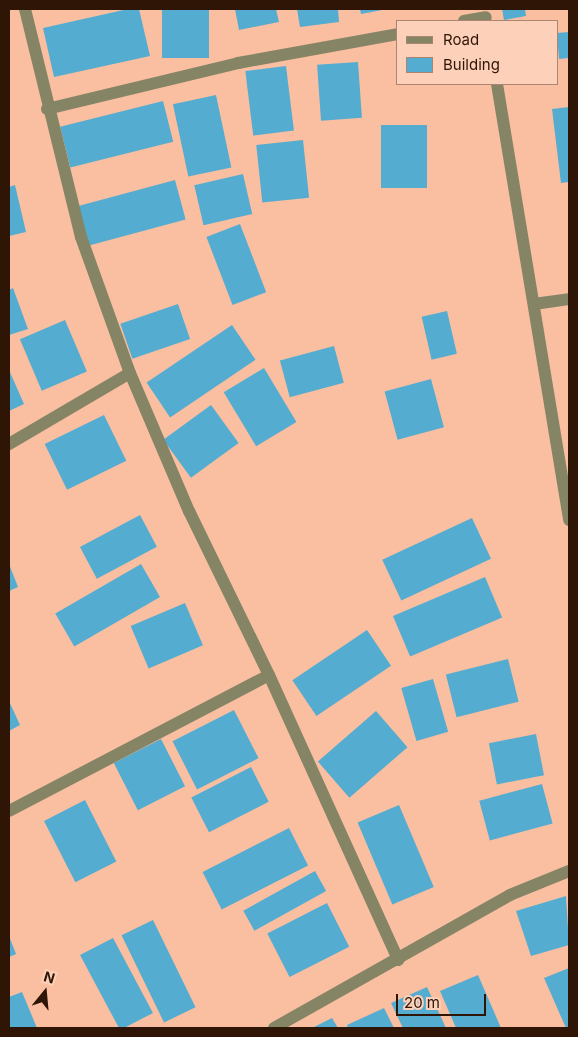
<!DOCTYPE html>
<style>
body{margin:0}
#map{position:relative;width:578px;height:1037px;overflow:hidden;background:#fabfa1;font-family:Inter,sans-serif}
div>[style]{position:absolute}
[style*='--x']{left:calc(var(--x)*1px);top:calc(var(--y)*1px);width:calc(var(--w)*1px);rotate:calc(var(--a)*1deg)}
.building>*{inset:0;background:#54acd0;transform-origin:0 0}
.minor>*{height:12px;margin:-6px;padding:0 6px;transform-origin:6px;border-radius:6px;background:#858566}
span{translate:-50% -50%;white-space:nowrap;text-align:center;line-height:1.15;-webkit-text-stroke:4.5px #fdd0ba;paint-order:stroke}
.frame{position:absolute;inset:0;border:10px solid #2f1506;pointer-events:none}
.legend{position:absolute;left:396px;top:20px;width:162px;height:65px;box-sizing:border-box;background:#fdd0ba;border:1px solid #ab8572;margin:0;padding:6px 9px;list-style:none;font-size:15px;color:#2f1506}
.legend li{display:flex;align-items:center;gap:10px;height:25px}
.legend b{width:25px;border:1px solid #ab8572}
.north{position:absolute;left:20px;top:967px;width:50px;height:50px;-webkit-text-stroke:4px #fdd0ba;paint-order:stroke;rotate:17deg;font-size:14px;font-weight:700;line-height:20px;text-align:center;color:#2f1506}
.north::after{content:'';display:block;margin:auto;width:18px;height:22px;background:#2f1506;clip-path:polygon(50% 0,100% 100%,50% 72%,0 100%)}
.scale{position:absolute;left:396px;top:994px;width:90px;height:22px;box-sizing:border-box;border:2px solid #2f1506;border-top:0;padding-left:6px;font-size:15px;line-height:18px;white-space:nowrap;color:#2f1506;-webkit-text-stroke:4px #fdd0ba;paint-order:stroke}
</style>
<div id="map">
<div class="building">
<i style="clip-path:polygon(128px 9px,139px 9px,150px 56px,54px 77px,43px 28px)"></i>
<i style="left:162px;top:9px;width:47px;height:49px"></i>
<i style="clip-path:polygon(235px 9px,276px 9px,279px 22px,239px 30px)"></i>
<i style="clip-path:polygon(297px 9px,338px 9px,339px 22px,300px 27px)"></i>
<i style="clip-path:polygon(360px 9px,381px 9px,382px 10px,361px 14px)"></i>
<i style="clip-path:polygon(502px 9px,525px 9px,526px 16px,504px 20px)"></i>
<i style="clip-path:polygon(569px 32px,569px 58px,559px 59px,557px 33px)"></i>
<i style="left:358px;top:62px;width:56px;height:41px;rotate:86deg"></i>
<i style="left:286px;top:66px;width:65px;height:41px;rotate:83deg"></i>
<i style="left:216px;top:95px;width:74px;height:44px;rotate:78deg"></i>
<i style="left:163px;top:101px;width:42px;height:106px;rotate:76deg"></i>
<i style="clip-path:polygon(569px 107px,569px 182px,561px 183px,552px 109px)"></i>
<i style="left:381px;top:125px;width:46px;height:63px"></i>
<i style="left:303px;top:140px;width:58px;height:47px;rotate:84deg"></i>
<i style="left:243px;top:174px;width:41px;height:50px;rotate:77deg"></i>
<i style="left:175px;top:180px;width:41px;height:101px;rotate:75deg"></i>
<i style="clip-path:polygon(15px 185px,26px 232px,9px 236px,9px 187px)"></i>
<i style="left:240px;top:224px;width:73px;height:36px;rotate:69deg"></i>
<i style="clip-path:polygon(13px 288px,28px 329px,9px 335px,9px 290px)"></i>
<i style="left:178px;top:304px;width:37px;height:61px;rotate:71deg"></i>
<i style="left:447px;top:311px;width:44px;height:26px;rotate:77deg"></i>
<i style="left:65px;top:320px;width:56px;height:49px;rotate:67deg"></i>
<i style="left:232px;top:325px;width:42px;height:103px;rotate:56deg"></i>
<i style="left:334px;top:346px;width:38px;height:56px;rotate:75deg"></i>
<i style="left:264px;top:368px;width:63px;height:47px;rotate:59deg"></i>
<i style="clip-path:polygon(9px 370px,24px 404px,9px 411px)"></i>
<i style="left:431px;top:379px;width:50px;height:48px;rotate:75deg"></i>
<i style="left:211px;top:405px;width:47px;height:59px;rotate:54deg"></i>
<i style="left:104px;top:415px;width:51px;height:66px;rotate:64deg"></i>
<i style="left:140px;top:515px;width:36px;height:68px;rotate:62deg"></i>
<i style="left:472px;top:518px;width:45px;height:99px;rotate:65deg"></i>
<i style="clip-path:polygon(9px 564px,18px 587px,9px 591px)"></i>
<i style="left:141px;top:564px;width:38px;height:99px;rotate:60deg"></i>
<i style="left:485px;top:577px;width:44px;height:100px;rotate:67deg"></i>
<i style="left:185px;top:603px;width:46px;height:59px;rotate:67deg"></i>
<i style="left:367px;top:630px;width:43px;height:90px;rotate:56deg"></i>
<i style="left:508px;top:659px;width:44px;height:64px;rotate:76deg"></i>
<i style="left:433px;top:679px;width:55px;height:33px;rotate:74deg"></i>
<i style="clip-path:polygon(9px 701px,20px 725px,9px 731px)"></i>
<i style="left:234px;top:710px;width:54px;height:69px;rotate:63deg"></i>
<i style="left:376px;top:711px;width:48px;height:77px;rotate:49deg"></i>
<i style="left:536px;top:734px;width:42px;height:48px;rotate:79deg"></i>
<i style="left:161px;top:739px;width:53px;height:53px;rotate:63deg"></i>
<i style="left:251px;top:767px;width:39px;height:67px;rotate:63deg"></i>
<i style="left:542px;top:784px;width:41px;height:65px;rotate:75deg"></i>
<i style="left:85px;top:800px;width:69px;height:46px;rotate:63deg"></i>
<i style="left:399px;top:805px;width:89px;height:45px;rotate:67deg"></i>
<i style="left:289px;top:828px;width:42px;height:97px;rotate:63deg"></i>
<i style="left:315px;top:871px;width:23px;height:82px;rotate:61deg"></i>
<i style="clip-path:polygon(566px 896px,569px 945px,531px 956px,516px 911px)"></i>
<i style="left:327px;top:903px;width:49px;height:67px;rotate:63deg"></i>
<i style="left:153px;top:920px;width:97px;height:35px;rotate:64deg"></i>
<i style="clip-path:polygon(9px 936px,16px 954px,9px 957px)"></i>
<i style="clip-path:polygon(113px 938px,153px 1013px,124px 1028px,119px 1028px,80px 955px)"></i>
<i style="clip-path:polygon(569px 968px,569px 1028px,566px 1028px,544px 978px)"></i>
<i style="clip-path:polygon(478px 975px,501px 1028px,456px 1028px,440px 991px)"></i>
<i style="clip-path:polygon(427px 987px,446px 1028px,403px 1028px,391px 1003px)"></i>
<i style="clip-path:polygon(22px 992px,37px 1028px,9px 1028px,9px 997px)"></i>
<i style="clip-path:polygon(384px 1008px,394px 1028px,348px 1028px,347px 1025px)"></i>
<i style="clip-path:polygon(332px 1018px,338px 1028px,312px 1028px)"></i>
</div>
<div class="minor">
<i style="--x:25;--y:9;--w:235;--a:76.2"></i>
<i style="--x:81;--y:237;--w:145;--a:70.2"></i>
<i style="--x:130;--y:373;--w:150;--a:66.9"></i>
<i style="--x:189;--y:511;--w:182;--a:64"></i>
<i style="--x:269;--y:675;--w:313;--a:65.6"></i>
<i style="--x:464;--y:21;--w:22;--a:-10"></i>
<i style="--x:497;--y:84;--w:442;--a:80.6"></i>
<i style="--x:47;--y:109;--w:196;--a:-13.5"></i>
<i style="--x:238;--y:63;--w:162;--a:-10.3"></i>
<i style="--x:534;--y:304;--w:35;--a:-8"></i>
<i style="--x:9;--y:444;--w:140;--a:-30.4"></i>
<i style="--x:9;--y:811;--w:293;--a:-27.6"></i>
<i style="--x:274;--y:1028;--w:271;--a:-29.4"></i>
<i style="--x:510;--y:895;--w:64;--a:-22.1"></i>
</div>
<div class="frame"></div>
<ul class="legend">
<li><b style="height:6px;background:#858566"></b>Road</li>
<li><b style="height:14px;background:#54acd0"></b>Building</li>
</ul>
<div class="north">N</div>
<div class="scale">20 m</div>
</div>
